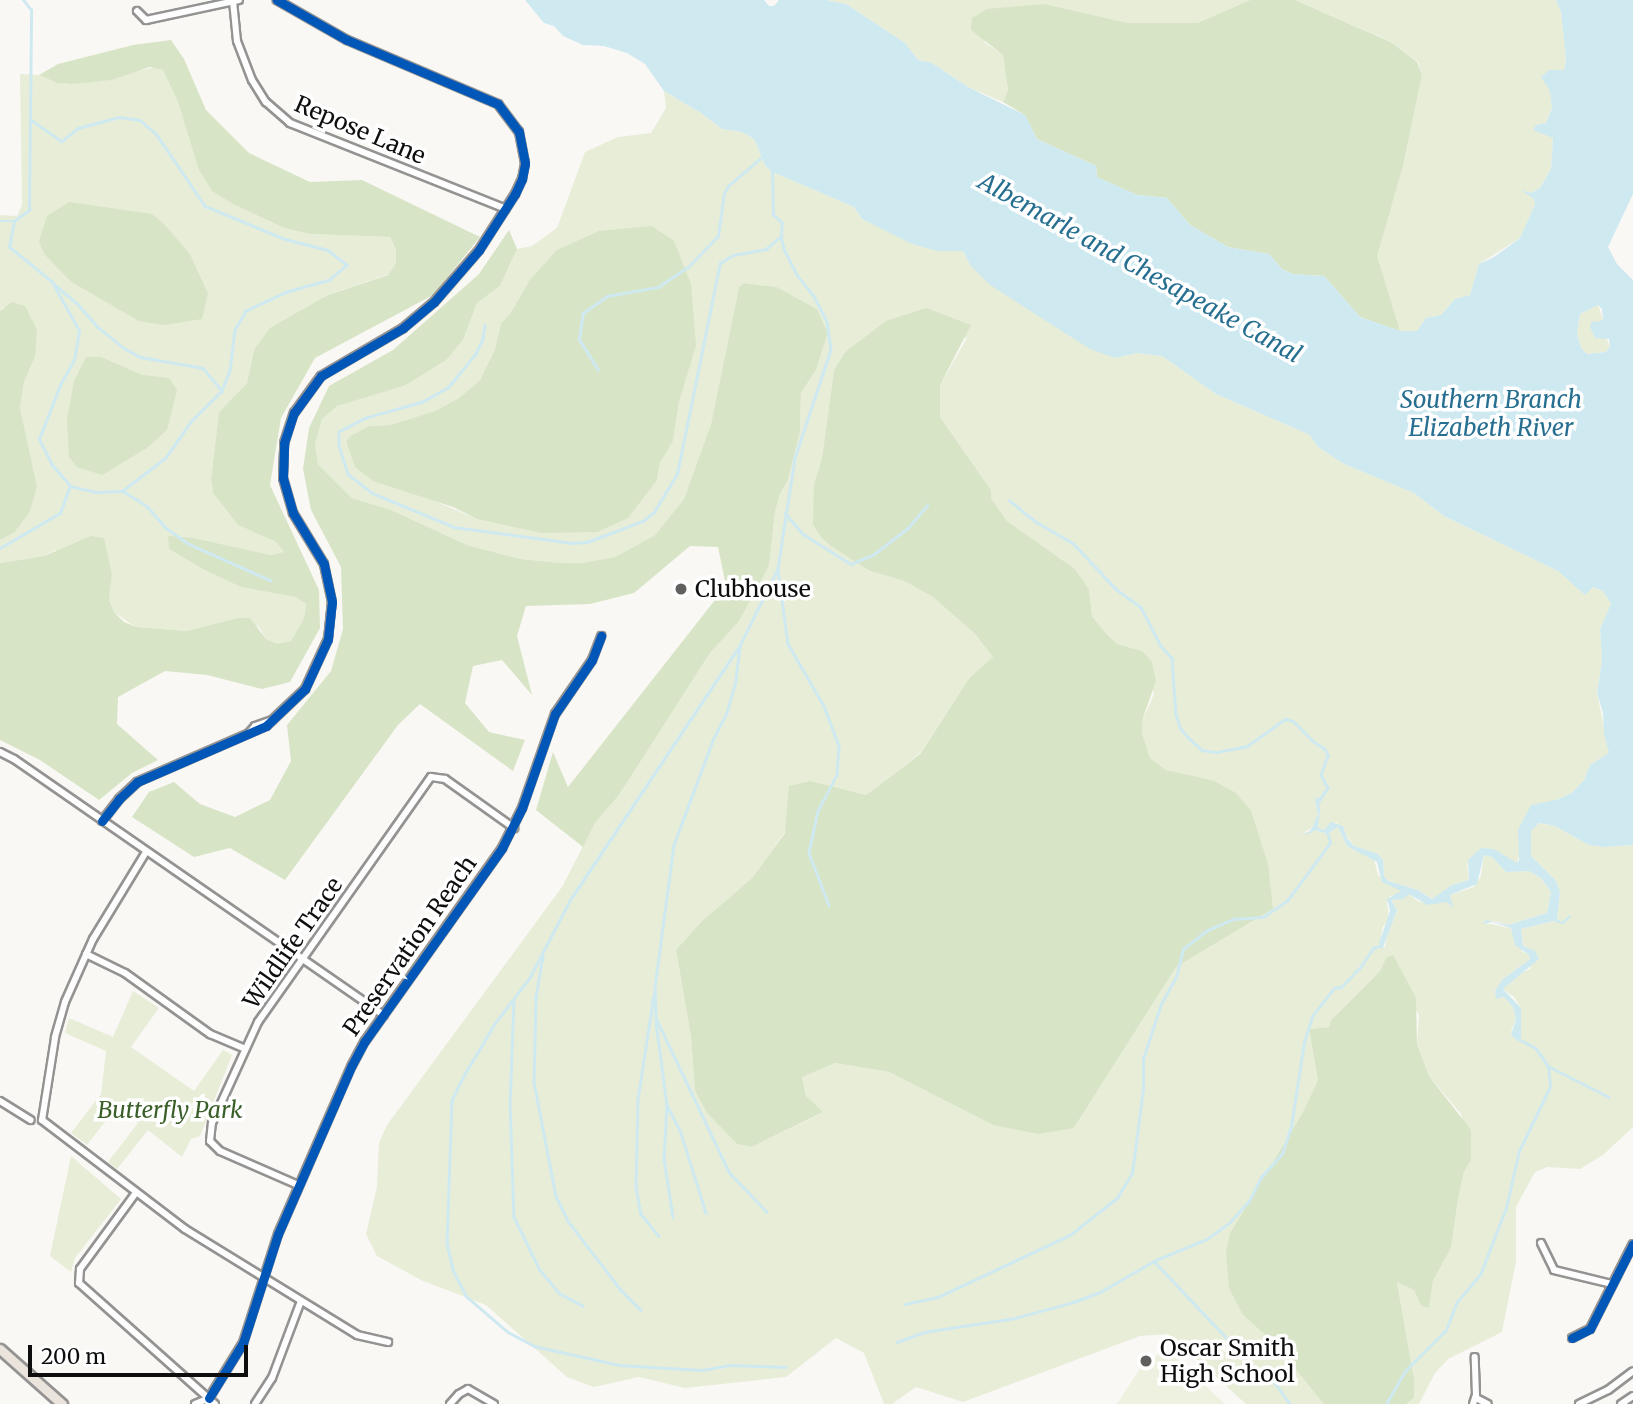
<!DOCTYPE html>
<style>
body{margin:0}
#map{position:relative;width:1633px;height:1404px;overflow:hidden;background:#faf8f5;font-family:Merriweather,serif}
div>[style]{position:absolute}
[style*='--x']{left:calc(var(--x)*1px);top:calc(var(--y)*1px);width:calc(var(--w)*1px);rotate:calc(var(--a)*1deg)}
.green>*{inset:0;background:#e7edd7}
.forest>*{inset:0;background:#d8e4c6}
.pitch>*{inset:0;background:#eff1e0}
.water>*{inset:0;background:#cfe9f1}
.stream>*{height:2.5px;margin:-1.25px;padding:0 1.25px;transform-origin:1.25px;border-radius:1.25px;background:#cfe9f1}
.roads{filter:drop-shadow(2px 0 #949392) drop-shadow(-2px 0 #949392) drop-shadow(0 2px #949392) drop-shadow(0 -2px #949392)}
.street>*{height:6px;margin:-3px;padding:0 3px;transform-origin:3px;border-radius:3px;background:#fefefe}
.primary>*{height:9px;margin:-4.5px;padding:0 4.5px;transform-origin:4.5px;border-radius:4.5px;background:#eae4dc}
.cycleway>*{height:9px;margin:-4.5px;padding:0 4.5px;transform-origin:4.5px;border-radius:4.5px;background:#0057b8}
.dots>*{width:19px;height:19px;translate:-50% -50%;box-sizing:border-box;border:4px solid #fff;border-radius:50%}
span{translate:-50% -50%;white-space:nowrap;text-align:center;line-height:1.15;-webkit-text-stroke:7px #fff;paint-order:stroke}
.street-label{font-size:23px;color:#0e0e0e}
.poi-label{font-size:23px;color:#0e0e0e}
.left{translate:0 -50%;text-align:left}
.park-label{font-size:23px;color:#395e27;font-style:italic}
.water-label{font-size:24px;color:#276f91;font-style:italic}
.scale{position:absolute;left:28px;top:1345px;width:220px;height:32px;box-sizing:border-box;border:4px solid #0e0e0e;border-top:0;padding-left:9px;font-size:21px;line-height:24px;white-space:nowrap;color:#0e0e0e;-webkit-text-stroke:5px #fff;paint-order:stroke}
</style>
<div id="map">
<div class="green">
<i style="clip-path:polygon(826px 0,1250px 0,1199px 23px,1128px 23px,1045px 4px,984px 42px,1003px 55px,1008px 90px,1003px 102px,968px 87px,932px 63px,918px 60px,905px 43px,846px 4px)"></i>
<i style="clip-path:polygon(1295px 0,1556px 0,1561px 12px,1566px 59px,1564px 70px,1549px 70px,1552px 108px,1546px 123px,1536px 125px,1553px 138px,1551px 169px,1540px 188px,1531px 193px,1524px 191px,1534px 199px,1535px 204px,1520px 238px,1479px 264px,1470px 295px,1455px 299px,1441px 315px,1426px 318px,1417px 331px,1400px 331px,1376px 256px,1403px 166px,1422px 75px,1418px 62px,1390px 41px)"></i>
<i style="clip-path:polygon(evenodd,157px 67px,163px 70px,178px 102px,198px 168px,235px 205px,284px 228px,310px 234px,390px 237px,396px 249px,396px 263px,389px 274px,327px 295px,254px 350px,247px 383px,219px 412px,211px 479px,213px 493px,238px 525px,276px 542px,285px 552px,271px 555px,194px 538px,169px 549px,241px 587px,295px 597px,306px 604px,304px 618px,291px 641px,277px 645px,266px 639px,259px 627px,237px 618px,187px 631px,135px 627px,114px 612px,109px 600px,112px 575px,55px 550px,44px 556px,0 563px,0 540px,16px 531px,37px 486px,20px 408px,24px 382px,35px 357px,3px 307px,0 311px,0 215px,17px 216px,22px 205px,20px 74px,39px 75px,57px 83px,71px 84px,157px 67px,152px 214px,190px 254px,208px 293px,70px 281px,44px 254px,40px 241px,152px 214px)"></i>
<i style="clip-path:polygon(evenodd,664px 91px,701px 113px,722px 129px,742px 132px,754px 139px,766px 167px,775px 173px,854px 207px,862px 219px,937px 251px,963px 251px,970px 265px,1115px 358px,1137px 353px,1162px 356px,1216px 394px,1310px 435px,1317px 446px,1344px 464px,1414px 493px,1444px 516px,1558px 571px,1585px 594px,1593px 587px,1603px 591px,1611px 604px,1600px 629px,1602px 660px,1597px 693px,1609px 753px,1590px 765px,1584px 780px,1573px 792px,1559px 799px,1531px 806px,1517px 863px,1494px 850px,1467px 864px,1469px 880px,1452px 885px,1433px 899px,1418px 890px,1388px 881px,1384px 876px,1383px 860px,1378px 854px,1354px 846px,1336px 822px,1324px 830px,1317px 828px,1320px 810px,1315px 800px,1318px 814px,1312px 828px,1303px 833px,1315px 830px,1327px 834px,1338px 827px,1347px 846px,1374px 859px,1378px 875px,1401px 891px,1399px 895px,1390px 896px,1387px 903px,1389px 919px,1383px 926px,1379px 947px,1385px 947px,1387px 934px,1397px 910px,1391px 900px,1409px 894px,1419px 902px,1447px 901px,1452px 906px,1450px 895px,1474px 887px,1481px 876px,1484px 855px,1492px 857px,1506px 872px,1529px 871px,1541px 878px,1551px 892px,1547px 913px,1508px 925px,1495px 921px,1485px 923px,1511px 928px,1522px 951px,1529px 955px,1530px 959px,1502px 980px,1497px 999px,1504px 997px,1513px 1007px,1516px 1019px,1511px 1031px,1519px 1034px,1521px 1008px,1514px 997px,1503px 989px,1515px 976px,1530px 969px,1535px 951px,1523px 946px,1521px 929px,1553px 921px,1562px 922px,1557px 919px,1560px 892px,1556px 881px,1531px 856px,1531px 831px,1538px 823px,1555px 826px,1589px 845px,1605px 847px,1633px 845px,1633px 1127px,1603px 1155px,1580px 1169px,1547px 1167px,1535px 1172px,1516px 1207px,1516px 1262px,1502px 1332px,1448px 1359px,1435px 1373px,1419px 1404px,1406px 1404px,1414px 1398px,1414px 1379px,1397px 1282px,1414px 1290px,1421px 1306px,1429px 1308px,1433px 1281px,1451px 1248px,1458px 1199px,1464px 1172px,1471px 1160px,1461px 1114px,1429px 1076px,1417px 1044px,1419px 1015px,1386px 958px,1380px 971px,1331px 1020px,1329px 1027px,1309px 1029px,1318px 1080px,1303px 1112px,1230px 1233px,1226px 1251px,1243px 1315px,1273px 1342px,1324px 1404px,1246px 1404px,1168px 1334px,1140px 1336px,963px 1402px,916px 1387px,892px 1404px,884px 1404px,864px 1353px,836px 1338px,786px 1377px,685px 1388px,639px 1377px,594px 1387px,567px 1377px,486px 1305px,421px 1280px,377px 1256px,366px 1234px,377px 1187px,379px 1143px,387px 1125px,562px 887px,595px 823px,619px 795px,710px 653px,739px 620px,769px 566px,775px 512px,780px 494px,788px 480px,800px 432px,801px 393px,816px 370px,828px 333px,817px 309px,777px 287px,744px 283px,739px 287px,711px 424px,684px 499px,655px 535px,615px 557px,582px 563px,561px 563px,521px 559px,467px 545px,391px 510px,352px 498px,318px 464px,315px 444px,322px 419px,337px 406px,404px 386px,463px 340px,477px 303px,500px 286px,517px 249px,532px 246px,557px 228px,585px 152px,618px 137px,651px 133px,666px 108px,664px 91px,529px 281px,679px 402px,673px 441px,660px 463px,657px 480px,477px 519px,355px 467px,346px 442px,350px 436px,369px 426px,390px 425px,435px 411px,459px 398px,480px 380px,495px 349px,501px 323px,510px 314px,529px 281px,664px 91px,967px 338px,940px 385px,940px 417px,991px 490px,991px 498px,1007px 521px,1075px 569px,1089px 589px,1092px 616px,1102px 629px,1117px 644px,1142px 651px,1154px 694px,1143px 719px,1142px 733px,1150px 758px,1166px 770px,1212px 780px,1273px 909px,1176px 967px,1074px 1128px,993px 1125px,889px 1072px,835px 1063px,802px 1076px,806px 1096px,822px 1113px,752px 1147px,737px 1144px,707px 1113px,695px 1091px,691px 1037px,676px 950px,701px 922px,752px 878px,785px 832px,811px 781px,866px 795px,920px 753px,970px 677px,993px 657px,975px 634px,933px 597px,904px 581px,870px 571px,820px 536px,814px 484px,822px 458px,834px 370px,844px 352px,967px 338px)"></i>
<i style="clip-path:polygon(1598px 305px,1603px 319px,1599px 322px,1610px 346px,1606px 352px,1587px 354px,1581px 348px,1577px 334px,1580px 314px)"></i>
<i style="clip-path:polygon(133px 991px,159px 1008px,131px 1047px,194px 1091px,223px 1050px,232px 1055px,200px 1136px,191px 1139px,182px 1157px,148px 1130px,117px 1169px,108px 1162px,138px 1123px,117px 1106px,87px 1145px,71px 1133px,101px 1094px,106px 1051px,65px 1033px,69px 1018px,113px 1037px)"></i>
<i style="clip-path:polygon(71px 1156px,121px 1199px,75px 1258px,71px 1272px,50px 1256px)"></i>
</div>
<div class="forest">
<i style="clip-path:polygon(1250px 0,1295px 0,1391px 42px,1417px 62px,1422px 75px,1403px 166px,1377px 256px,1400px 331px,1360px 317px,1324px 276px,1292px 274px,1282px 269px,1269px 254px,1228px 247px,1190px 225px,1167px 198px,1137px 195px,1101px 179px,1097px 177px,1096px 166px,1037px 139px,1025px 115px,1003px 102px,1008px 90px,1003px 55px,971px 30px,972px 18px,987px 9px,1045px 4px,1128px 23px,1198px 23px)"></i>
<i style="clip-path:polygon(171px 40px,184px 59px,206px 110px,249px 153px,310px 182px,362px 180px,480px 237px,433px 295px,315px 358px,281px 418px,270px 485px,319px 590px,320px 628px,290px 682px,262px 689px,207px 675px,165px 671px,118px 697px,117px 724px,158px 760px,132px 773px,99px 800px,40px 760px,0 740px,0 563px,44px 556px,91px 536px,104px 538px,112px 575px,109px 600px,114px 612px,124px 622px,136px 627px,187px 631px,237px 618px,250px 618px,266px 639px,277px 644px,291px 641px,304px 618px,306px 604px,295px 597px,241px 587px,205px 570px,169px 549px,168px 536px,194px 538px,271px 555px,284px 552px,276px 542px,238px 525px,213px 493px,211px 479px,219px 412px,247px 383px,254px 350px,270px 328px,328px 295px,388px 275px,396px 263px,396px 249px,390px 237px,310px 234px,284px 228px,235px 205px,212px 191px,198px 168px,178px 102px,163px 70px,150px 67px,111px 80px,71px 84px,57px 83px,39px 75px,58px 64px,133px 45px)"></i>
<i style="clip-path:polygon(69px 202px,152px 214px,163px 223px,190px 254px,208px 293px,202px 319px,164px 325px,139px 321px,70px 281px,44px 254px,39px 241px,47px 216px)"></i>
<i style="clip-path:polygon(652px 226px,674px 241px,691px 284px,696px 345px,679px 402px,673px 441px,660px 463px,657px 480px,628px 518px,597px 532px,542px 533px,477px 519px,453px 507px,373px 481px,355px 467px,346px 442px,350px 436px,369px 426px,390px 425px,435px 411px,459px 398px,480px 380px,495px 349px,501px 323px,510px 314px,529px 281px,557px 250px,599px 231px)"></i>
<i style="clip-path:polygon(509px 230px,517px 249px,500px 286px,477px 303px,463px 340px,446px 360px,404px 386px,337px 406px,322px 419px,315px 444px,318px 464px,352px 498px,391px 510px,467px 545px,521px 559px,561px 563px,582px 563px,615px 557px,655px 535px,684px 499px,711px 424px,739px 287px,744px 283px,777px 287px,817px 309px,828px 333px,816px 370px,801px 393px,800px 432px,788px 480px,780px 494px,775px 512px,769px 566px,739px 621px,710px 653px,619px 795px,595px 823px,583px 847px,536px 810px,553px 752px,568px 787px,726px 586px,718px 547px,690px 546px,634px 593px,590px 604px,526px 606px,517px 636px,532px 695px,502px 660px,473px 666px,465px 703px,489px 732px,525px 740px,513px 771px,420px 704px,398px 725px,285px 880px,230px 848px,194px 857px,132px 817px,149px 792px,174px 782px,200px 804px,235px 817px,270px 800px,291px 761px,287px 725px,331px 671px,343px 629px,341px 567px,311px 510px,303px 469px,309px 428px,329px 386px,393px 350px,479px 274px)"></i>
<i style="clip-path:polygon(12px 302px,25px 306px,37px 330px,35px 357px,24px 382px,20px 408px,37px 486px,30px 511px,15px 532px,0 540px,0 311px)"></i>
<i style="clip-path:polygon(926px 308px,971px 325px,940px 385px,940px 417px,991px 490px,991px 498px,1007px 521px,1075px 569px,1089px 589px,1092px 616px,1102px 629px,1117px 644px,1142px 651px,1152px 662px,1156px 681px,1143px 718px,1142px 733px,1150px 758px,1166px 770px,1212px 780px,1236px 793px,1251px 811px,1268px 864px,1273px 909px,1176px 967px,1074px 1128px,1038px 1134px,993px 1125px,889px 1072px,835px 1063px,802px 1077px,806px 1096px,823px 1112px,752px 1147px,737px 1144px,707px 1113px,695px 1091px,691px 1037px,676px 950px,701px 922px,752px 878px,785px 833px,789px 786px,811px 781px,866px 795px,920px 754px,970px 677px,993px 657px,975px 634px,933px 597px,904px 581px,870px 571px,831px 546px,820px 536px,813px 524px,814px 484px,822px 458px,834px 370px,844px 353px,886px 321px)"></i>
<i style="clip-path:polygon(86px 357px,101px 357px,142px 375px,169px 378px,177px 390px,167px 430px,147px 448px,102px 475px,77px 467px,69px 457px,67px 419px,74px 381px)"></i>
<i style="clip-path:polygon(1393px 955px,1416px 998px,1417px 1044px,1429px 1076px,1471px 1130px,1471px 1160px,1464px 1172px,1458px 1199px,1451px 1248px,1433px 1281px,1429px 1308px,1421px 1306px,1414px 1290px,1397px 1282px,1414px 1379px,1414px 1398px,1406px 1404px,1324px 1404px,1273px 1342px,1243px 1315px,1229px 1288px,1226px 1251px,1230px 1233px,1303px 1112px,1318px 1080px,1309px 1029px,1329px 1027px,1331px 1020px,1380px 971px,1386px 958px)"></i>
</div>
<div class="pitch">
<i style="clip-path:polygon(1166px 1348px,1225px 1404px,1117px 1404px,1139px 1370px)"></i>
</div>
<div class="water">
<i style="clip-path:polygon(evenodd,525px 0,764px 0,769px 6px,774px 6px,779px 0,826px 0,846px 4px,905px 43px,918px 60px,932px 63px,968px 87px,1025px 115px,1037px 139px,1096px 166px,1097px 177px,1137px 195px,1167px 198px,1190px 225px,1228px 247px,1269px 254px,1282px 269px,1292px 274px,1324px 276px,1360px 317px,1400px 331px,1417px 331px,1426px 318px,1441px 315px,1455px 299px,1470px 295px,1479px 264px,1494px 257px,1520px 238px,1535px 204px,1534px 199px,1521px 190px,1531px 193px,1540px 188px,1551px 169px,1553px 138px,1533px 130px,1536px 125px,1546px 123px,1552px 108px,1550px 91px,1541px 77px,1549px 70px,1564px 70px,1566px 59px,1561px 12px,1556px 0,1633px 0,1633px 194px,1608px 247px,1617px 264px,1633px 280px,1633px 845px,1605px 847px,1589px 845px,1555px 826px,1539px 823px,1531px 831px,1531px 856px,1556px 881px,1560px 892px,1557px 919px,1562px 922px,1569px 915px,1571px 917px,1563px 924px,1553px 921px,1521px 929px,1523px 946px,1535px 951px,1539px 959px,1503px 989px,1521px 1008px,1521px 1038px,1518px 1041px,1511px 1035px,1516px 1019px,1513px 1007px,1504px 997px,1496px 999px,1495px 991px,1502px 980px,1530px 959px,1529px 955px,1515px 945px,1511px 928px,1492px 922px,1483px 924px,1486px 920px,1508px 925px,1547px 913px,1551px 892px,1541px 878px,1529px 871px,1506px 872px,1492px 857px,1484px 855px,1477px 884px,1450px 895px,1453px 908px,1447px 902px,1427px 905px,1409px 894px,1403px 899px,1391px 900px,1397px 910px,1382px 950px,1379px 943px,1390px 911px,1387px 899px,1401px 891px,1382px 882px,1377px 862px,1347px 846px,1338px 827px,1327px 834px,1315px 830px,1309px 834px,1297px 834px,1308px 833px,1312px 828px,1318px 814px,1315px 800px,1318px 796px,1320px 810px,1318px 828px,1324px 830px,1331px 822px,1343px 826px,1347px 838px,1354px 846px,1378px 854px,1383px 860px,1384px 876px,1388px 881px,1418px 890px,1432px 899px,1452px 885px,1469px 880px,1468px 860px,1481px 848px,1494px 849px,1517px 863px,1519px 860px,1518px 830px,1531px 805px,1559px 799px,1573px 792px,1584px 780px,1590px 765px,1609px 753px,1604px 734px,1603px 713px,1597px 693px,1602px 660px,1600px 629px,1611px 604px,1603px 591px,1593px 587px,1585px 595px,1558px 571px,1444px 516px,1414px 493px,1344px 464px,1317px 446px,1310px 435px,1216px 394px,1162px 356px,1137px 353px,1115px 358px,1090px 349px,990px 285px,970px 265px,963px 251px,937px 251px,912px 244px,862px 219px,854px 207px,775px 173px,766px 167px,754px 139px,742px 132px,722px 129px,701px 113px,664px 91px,645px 64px,627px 53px,604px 46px,583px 45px,563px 36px,554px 26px,544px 23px,525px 0,1598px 305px,1602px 309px,1603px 319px,1599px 322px,1592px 321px,1590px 327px,1595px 338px,1609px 339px,1610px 346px,1606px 352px,1587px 354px,1581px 348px,1577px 334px,1580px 314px,1598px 305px)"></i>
</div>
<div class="stream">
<i style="--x:30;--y:119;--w:39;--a:35"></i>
<i style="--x:62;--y:141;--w:21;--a:-39"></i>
<i style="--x:78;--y:128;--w:42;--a:-15"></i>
<i style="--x:119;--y:117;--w:21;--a:8"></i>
<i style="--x:140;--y:120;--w:23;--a:41"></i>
<i style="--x:157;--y:135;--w:86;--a:55.9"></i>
<i style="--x:205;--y:206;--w:87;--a:22.4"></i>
<i style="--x:285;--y:239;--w:44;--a:14.3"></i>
<i style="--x:328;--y:250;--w:24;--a:38"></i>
<i style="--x:347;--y:265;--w:23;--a:139"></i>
<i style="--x:330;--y:280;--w:45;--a:164.4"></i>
<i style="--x:287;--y:292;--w:45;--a:155.1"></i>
<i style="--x:246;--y:311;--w:22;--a:120"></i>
<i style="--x:235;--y:330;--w:41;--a:97"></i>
<i style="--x:230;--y:371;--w:22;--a:112"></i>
<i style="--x:222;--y:391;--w:44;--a:135"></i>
<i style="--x:191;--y:422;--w:44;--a:124.8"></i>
<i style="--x:166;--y:458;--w:54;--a:142.5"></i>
<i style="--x:0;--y:221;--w:14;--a:0"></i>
<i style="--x:14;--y:221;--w:19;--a:-36"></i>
<i style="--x:29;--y:210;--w:200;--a:-89.4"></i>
<i style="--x:31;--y:10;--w:13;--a:-129"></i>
<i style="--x:781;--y:236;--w:13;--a:77"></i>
<i style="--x:784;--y:249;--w:29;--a:63"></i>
<i style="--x:797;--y:275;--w:27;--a:51"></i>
<i style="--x:814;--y:296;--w:29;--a:63"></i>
<i style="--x:827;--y:322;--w:28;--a:82"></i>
<i style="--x:831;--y:350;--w:114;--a:108.4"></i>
<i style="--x:795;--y:458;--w:112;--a:98.7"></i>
<i style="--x:778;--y:569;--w:86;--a:116.3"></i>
<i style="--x:740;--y:646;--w:306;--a:123.7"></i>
<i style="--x:570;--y:901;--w:87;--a:117.5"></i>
<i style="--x:530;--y:978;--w:58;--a:127.3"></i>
<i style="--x:495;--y:1024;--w:61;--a:120.8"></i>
<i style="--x:464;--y:1076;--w:28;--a:116"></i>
<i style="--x:452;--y:1101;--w:142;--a:92"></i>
<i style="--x:447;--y:1243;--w:28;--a:77"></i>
<i style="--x:453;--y:1270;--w:29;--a:63"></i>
<i style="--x:466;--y:1296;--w:55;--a:40.6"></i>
<i style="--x:508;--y:1332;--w:30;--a:28"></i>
<i style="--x:534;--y:1346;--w:87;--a:12.6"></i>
<i style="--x:619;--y:1365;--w:83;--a:3.4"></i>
<i style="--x:702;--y:1370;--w:28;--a:-10"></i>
<i style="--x:730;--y:1365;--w:56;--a:2"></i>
<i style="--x:54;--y:284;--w:30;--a:40"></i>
<i style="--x:77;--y:303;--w:33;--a:49"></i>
<i style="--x:99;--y:328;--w:32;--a:39"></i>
<i style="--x:124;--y:348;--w:18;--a:29"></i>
<i style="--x:140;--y:357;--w:64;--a:9.9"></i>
<i style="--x:203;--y:368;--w:30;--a:50"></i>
<i style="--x:485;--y:325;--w:14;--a:98"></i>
<i style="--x:483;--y:339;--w:17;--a:115"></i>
<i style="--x:476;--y:354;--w:44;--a:129.5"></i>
<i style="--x:448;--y:388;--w:29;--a:151"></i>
<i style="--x:423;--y:402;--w:59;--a:164.3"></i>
<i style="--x:366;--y:418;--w:30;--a:153"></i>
<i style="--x:339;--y:432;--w:14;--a:90"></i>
<i style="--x:339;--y:446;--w:29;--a:72"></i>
<i style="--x:348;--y:474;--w:31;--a:38"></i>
<i style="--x:372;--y:493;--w:89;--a:22.5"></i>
<i style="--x:454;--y:527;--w:119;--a:7.7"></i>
<i style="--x:572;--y:543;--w:15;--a:-4"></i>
<i style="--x:587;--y:542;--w:60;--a:-20.6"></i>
<i style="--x:643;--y:521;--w:14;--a:-39"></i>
<i style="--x:654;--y:512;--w:44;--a:-58.8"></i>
<i style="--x:677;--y:474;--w:215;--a:-78.5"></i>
<i style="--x:720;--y:263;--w:15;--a:-32"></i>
<i style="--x:733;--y:255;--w:34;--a:-10"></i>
<i style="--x:766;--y:249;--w:20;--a:-41"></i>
<i style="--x:781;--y:236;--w:13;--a:-86"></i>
<i style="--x:782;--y:223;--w:12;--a:-138"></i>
<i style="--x:773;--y:215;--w:45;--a:-91.3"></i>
<i style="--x:598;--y:370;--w:36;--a:-122"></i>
<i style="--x:579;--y:340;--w:27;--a:-82"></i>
<i style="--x:583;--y:313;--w:29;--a:-35"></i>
<i style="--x:607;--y:296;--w:52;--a:-10"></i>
<i style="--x:658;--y:287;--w:37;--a:-34"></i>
<i style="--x:689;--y:266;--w:42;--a:-46"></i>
<i style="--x:718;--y:236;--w:43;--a:-82.1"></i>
<i style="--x:724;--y:193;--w:8;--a:-60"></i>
<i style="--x:728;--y:186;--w:46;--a:-40.6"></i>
<i style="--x:70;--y:486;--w:26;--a:13"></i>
<i style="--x:95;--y:492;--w:28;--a:-2"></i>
<i style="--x:123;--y:491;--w:28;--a:32"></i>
<i style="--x:147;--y:506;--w:29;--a:49"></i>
<i style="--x:166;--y:528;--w:28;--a:35"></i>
<i style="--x:189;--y:544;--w:89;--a:24"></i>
<i style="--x:1009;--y:500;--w:33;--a:39"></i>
<i style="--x:1035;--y:521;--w:45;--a:30.5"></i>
<i style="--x:1074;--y:544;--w:62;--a:47"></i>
<i style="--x:1116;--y:589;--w:31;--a:36"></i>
<i style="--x:1141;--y:607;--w:44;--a:62.9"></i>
<i style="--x:1161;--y:646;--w:16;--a:47"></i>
<i style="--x:1172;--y:658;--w:57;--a:86"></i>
<i style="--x:1176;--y:715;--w:15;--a:70"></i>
<i style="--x:1181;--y:729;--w:15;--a:48"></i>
<i style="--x:1191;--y:740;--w:15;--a:42"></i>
<i style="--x:1202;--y:750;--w:15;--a:8"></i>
<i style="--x:1217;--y:752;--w:31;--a:-11"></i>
<i style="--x:1247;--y:746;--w:47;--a:-35.4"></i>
<i style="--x:1285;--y:719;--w:8;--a:14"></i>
<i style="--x:1293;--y:721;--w:28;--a:45"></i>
<i style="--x:1313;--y:741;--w:14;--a:34"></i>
<i style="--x:1325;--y:749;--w:7;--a:63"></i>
<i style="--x:1328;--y:755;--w:21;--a:109"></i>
<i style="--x:1321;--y:775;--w:15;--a:62"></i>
<i style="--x:1328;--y:788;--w:18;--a:124"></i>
<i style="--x:785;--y:513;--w:28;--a:49"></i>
<i style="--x:803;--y:534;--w:57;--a:32"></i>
<i style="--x:851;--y:564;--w:25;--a:-23"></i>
<i style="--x:874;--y:554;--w:43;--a:-37.4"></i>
<i style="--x:908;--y:528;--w:30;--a:-50"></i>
<i style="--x:0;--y:548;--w:69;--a:-30.3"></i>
<i style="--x:60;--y:513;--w:29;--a:-70"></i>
<i style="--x:70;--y:486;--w:28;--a:-131"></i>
<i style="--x:52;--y:465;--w:29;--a:-117"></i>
<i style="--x:39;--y:439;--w:58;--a:-68.7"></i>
<i style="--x:60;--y:385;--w:29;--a:-61"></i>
<i style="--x:74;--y:360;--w:29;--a:-80"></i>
<i style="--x:79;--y:331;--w:56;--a:-118.9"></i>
<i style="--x:52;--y:282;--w:55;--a:-140.9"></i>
<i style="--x:9;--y:247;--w:26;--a:-79"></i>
<i style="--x:778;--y:570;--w:75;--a:82.3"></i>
<i style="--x:788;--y:644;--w:72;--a:59.9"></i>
<i style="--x:824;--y:706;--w:43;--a:69.4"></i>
<i style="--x:839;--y:746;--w:29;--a:94"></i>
<i style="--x:837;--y:775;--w:41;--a:117.8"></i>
<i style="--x:818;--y:811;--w:43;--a:102.1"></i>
<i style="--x:809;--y:853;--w:56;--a:69"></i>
<i style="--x:740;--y:647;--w:38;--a:97"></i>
<i style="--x:735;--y:685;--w:29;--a:106"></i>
<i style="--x:727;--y:713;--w:28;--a:117"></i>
<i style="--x:714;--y:738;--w:114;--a:110.5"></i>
<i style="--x:674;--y:845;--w:144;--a:97.6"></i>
<i style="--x:655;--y:988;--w:30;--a:88"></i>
<i style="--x:656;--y:1018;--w:170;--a:64.6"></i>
<i style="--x:729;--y:1172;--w:55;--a:46.5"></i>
<i style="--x:543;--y:956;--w:42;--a:99.7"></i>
<i style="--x:536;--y:997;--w:85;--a:91.3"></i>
<i style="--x:534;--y:1082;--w:116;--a:79.1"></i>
<i style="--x:556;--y:1196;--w:28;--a:64"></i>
<i style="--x:568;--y:1221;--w:87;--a:52.5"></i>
<i style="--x:621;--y:1290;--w:28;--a:45"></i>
<i style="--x:654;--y:995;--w:106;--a:98.7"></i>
<i style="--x:638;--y:1100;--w:87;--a:91.3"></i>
<i style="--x:636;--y:1187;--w:27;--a:80"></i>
<i style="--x:641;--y:1214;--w:28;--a:51"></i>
<i style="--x:514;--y:1001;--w:102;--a:92.2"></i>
<i style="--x:510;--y:1103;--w:114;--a:88"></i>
<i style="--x:514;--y:1217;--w:59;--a:63.9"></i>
<i style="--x:540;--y:1270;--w:30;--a:50"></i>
<i style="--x:559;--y:1293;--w:27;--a:28"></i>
<i style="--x:656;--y:1022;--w:85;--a:82.5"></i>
<i style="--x:667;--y:1106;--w:53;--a:93.2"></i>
<i style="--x:664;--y:1159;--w:59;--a:81.2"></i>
<i style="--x:1517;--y:1038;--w:21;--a:28"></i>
<i style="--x:1536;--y:1048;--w:22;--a:56"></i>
<i style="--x:1548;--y:1066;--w:68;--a:26.9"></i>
<i style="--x:668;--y:1107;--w:29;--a:63"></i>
<i style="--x:681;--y:1133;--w:84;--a:72.6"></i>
<i style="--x:1154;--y:1261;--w:146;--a:46.7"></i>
<i style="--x:1254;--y:1367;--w:28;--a:38"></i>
<i style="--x:1276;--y:1384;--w:24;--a:55"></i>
<i style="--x:905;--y:1304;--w:34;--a:-12"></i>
<i style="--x:938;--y:1297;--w:146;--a:-25.2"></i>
<i style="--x:1070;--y:1235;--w:60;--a:-38.2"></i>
<i style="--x:1117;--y:1198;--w:29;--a:-59"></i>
<i style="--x:1132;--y:1173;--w:85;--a:-82.5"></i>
<i style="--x:1143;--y:1089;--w:30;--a:-90"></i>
<i style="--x:1143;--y:1059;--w:58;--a:-71.9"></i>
<i style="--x:1161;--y:1004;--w:31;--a:-61"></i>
<i style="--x:1176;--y:977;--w:29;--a:-76"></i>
<i style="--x:1183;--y:949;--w:29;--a:-38"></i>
<i style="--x:1206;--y:931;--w:30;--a:-24"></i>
<i style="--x:1233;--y:919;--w:30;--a:-4"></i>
<i style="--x:1263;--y:917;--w:29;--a:-34"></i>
<i style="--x:1287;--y:901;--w:72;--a:-53.4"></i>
<i style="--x:1330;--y:843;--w:11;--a:-105"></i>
<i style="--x:897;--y:1342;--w:29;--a:-20"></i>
<i style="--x:924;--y:1332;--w:92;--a:-8.7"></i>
<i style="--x:1015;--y:1318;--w:61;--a:-15.2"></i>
<i style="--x:1074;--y:1302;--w:30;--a:-21"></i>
<i style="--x:1102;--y:1291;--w:60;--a:-30"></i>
<i style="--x:1154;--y:1261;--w:57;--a:-22.5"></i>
<i style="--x:1207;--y:1239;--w:29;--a:-36"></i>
<i style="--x:1230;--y:1222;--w:28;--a:-48"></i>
<i style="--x:1249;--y:1201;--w:28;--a:-63"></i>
<i style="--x:1262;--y:1176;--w:30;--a:-48"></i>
<i style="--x:1282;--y:1154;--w:28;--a:-72"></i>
<i style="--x:1291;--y:1127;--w:86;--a:-81.3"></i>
<i style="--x:1304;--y:1042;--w:28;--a:-72"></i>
<i style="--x:1313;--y:1015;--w:34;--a:-52"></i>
<i style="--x:1334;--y:988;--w:7;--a:-8"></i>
<i style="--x:1341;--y:987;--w:29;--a:-46"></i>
<i style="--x:1361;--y:966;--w:22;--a:-56"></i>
<i style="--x:1373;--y:948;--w:7;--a:-16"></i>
<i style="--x:1386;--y:1404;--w:38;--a:-60"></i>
<i style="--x:1405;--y:1371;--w:58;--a:-45"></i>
<i style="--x:1446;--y:1330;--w:30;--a:-69"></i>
<i style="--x:1457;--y:1302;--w:35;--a:-50"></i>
<i style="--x:1480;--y:1275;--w:72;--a:-68.8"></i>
<i style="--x:1506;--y:1208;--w:58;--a:-77.2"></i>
<i style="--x:1519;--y:1151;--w:71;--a:-64.2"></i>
<i style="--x:1550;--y:1087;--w:21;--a:-95"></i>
</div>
<div class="roads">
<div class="street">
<i style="--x:233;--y:1;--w:40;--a:84.3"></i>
<i style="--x:237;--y:41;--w:42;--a:69"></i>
<i style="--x:252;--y:80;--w:26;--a:58"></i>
<i style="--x:266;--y:102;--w:32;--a:41"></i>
<i style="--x:290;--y:123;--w:232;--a:21.7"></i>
<i style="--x:137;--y:11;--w:13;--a:45"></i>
<i style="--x:146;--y:20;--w:95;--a:-12.1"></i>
<i style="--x:249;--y:733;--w:9;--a:-49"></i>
<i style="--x:255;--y:726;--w:18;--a:-19"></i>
<i style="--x:0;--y:752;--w:16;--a:27"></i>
<i style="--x:14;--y:759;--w:450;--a:34.7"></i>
<i style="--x:102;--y:821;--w:28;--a:-52"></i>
<i style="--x:119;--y:799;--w:25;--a:-43"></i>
<i style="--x:137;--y:782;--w:141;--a:-23.5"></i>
<i style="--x:266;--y:726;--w:54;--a:-43.5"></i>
<i style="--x:305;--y:689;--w:55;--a:-65.3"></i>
<i style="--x:328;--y:639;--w:37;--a:-84"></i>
<i style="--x:332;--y:602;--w:39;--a:-102"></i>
<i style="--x:324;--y:564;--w:60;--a:-121.3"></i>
<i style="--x:293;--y:513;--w:36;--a:-106"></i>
<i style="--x:283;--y:478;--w:35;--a:-88"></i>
<i style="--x:284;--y:443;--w:32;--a:-72"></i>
<i style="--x:294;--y:413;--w:46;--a:-53.9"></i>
<i style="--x:321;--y:376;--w:95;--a:-30.3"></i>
<i style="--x:403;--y:328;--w:40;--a:-40"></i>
<i style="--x:434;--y:302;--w:69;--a:-49.1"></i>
<i style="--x:479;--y:250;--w:67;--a:-57.3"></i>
<i style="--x:515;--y:194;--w:17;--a:-65"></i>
<i style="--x:522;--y:179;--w:16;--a:-79"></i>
<i style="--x:525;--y:163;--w:32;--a:-101"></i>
<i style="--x:519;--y:132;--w:35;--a:-127"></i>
<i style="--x:498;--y:104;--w:164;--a:-157"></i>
<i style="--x:347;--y:40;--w:81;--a:-150.3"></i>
<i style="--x:146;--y:852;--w:102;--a:121.3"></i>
<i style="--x:93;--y:939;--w:69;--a:114"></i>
<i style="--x:65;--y:1002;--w:37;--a:106"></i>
<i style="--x:55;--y:1038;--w:83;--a:99"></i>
<i style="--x:42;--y:1120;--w:180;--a:37.3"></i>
<i style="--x:185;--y:1229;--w:202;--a:31.6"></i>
<i style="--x:357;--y:1335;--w:32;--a:13"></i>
<i style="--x:86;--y:954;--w:43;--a:26"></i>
<i style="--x:125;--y:973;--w:105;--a:35.7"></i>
<i style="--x:210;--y:1034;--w:38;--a:23"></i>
<i style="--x:0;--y:1101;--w:36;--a:32"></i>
<i style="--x:298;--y:1185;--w:85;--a:-156.4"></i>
<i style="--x:220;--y:1151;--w:14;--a:-135"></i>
<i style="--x:210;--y:1141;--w:18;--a:-84"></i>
<i style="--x:212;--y:1123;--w:111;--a:-65.5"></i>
<i style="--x:258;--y:1022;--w:300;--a:-54.8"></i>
<i style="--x:431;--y:777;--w:14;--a:8"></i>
<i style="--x:445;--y:779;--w:85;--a:35.4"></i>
<i style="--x:135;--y:1194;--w:93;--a:126.3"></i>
<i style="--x:80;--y:1269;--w:14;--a:94"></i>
<i style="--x:79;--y:1283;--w:182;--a:41.7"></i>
<i style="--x:1541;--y:1243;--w:30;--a:64"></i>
<i style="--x:1554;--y:1270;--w:60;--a:13.6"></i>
<i style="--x:1572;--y:1338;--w:20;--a:-27"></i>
<i style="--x:1590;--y:1329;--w:95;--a:-63.2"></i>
<i style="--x:209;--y:1398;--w:65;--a:-58.3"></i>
<i style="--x:243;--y:1343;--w:114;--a:-72.2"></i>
<i style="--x:278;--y:1234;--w:184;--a:-66.4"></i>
<i style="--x:352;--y:1065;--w:27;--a:-62"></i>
<i style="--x:365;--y:1041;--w:237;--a:-54.6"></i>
<i style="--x:502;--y:848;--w:45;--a:-63.4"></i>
<i style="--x:522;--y:808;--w:100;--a:-70.7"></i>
<i style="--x:555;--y:714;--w:65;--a:-55.6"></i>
<i style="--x:592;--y:660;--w:26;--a:-69"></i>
<i style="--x:1476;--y:1398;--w:13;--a:27"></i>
<i style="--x:195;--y:1404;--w:15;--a:-23"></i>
<i style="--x:209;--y:1398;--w:6;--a:99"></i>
<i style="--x:255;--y:1404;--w:31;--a:-57"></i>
<i style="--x:272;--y:1378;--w:82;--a:-69.4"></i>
<i style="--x:450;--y:1404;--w:13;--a:-48"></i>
<i style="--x:459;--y:1394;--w:10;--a:-29"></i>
<i style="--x:468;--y:1389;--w:30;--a:30"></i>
<i style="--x:1473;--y:1404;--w:9;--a:-72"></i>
<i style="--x:1476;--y:1395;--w:38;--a:-92"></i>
<i style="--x:1579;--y:1404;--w:32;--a:-26"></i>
<i style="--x:1608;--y:1390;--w:31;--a:-37"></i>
<i style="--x:1621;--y:1404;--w:14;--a:-34"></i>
</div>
<div class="primary">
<i style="--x:0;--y:1349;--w:83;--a:41.6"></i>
</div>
</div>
<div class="cycleway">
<i style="--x:102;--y:821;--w:28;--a:-52"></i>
<i style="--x:119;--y:799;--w:25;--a:-43"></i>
<i style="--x:137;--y:782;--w:141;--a:-23.5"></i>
<i style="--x:266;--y:726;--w:54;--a:-43.5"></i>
<i style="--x:305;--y:689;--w:55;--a:-65.3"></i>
<i style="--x:328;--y:639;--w:37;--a:-84"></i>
<i style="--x:332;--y:602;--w:39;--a:-102"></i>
<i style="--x:324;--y:564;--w:60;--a:-121.3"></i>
<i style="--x:293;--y:513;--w:36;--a:-106"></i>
<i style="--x:283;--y:478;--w:35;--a:-88"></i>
<i style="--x:284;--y:443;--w:32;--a:-72"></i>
<i style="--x:294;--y:413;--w:46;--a:-53.9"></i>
<i style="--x:321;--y:376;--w:95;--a:-30.3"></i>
<i style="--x:403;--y:328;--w:40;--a:-40"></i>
<i style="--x:434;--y:302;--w:69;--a:-49.1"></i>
<i style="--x:479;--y:250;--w:67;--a:-57.3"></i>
<i style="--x:515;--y:194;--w:17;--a:-65"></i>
<i style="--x:522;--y:179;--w:16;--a:-79"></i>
<i style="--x:525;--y:163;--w:32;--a:-101"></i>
<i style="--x:519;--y:132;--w:35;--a:-127"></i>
<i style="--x:498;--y:104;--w:164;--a:-157"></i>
<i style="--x:347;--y:40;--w:81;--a:-150.3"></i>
<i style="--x:1572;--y:1338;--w:20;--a:-27"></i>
<i style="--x:1590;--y:1329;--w:95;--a:-63.2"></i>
<i style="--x:209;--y:1398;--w:65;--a:-58.3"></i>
<i style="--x:243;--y:1343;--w:114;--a:-72.2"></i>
<i style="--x:278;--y:1234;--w:184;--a:-66.4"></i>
<i style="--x:352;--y:1065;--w:27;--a:-62"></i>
<i style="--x:365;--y:1041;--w:237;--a:-54.6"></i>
<i style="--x:502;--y:848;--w:45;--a:-63.4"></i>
<i style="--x:522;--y:808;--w:100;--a:-70.7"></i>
<i style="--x:555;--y:714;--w:65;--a:-55.6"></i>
<i style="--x:592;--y:660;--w:26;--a:-69"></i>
</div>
<div class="dots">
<i style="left:681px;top:589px;background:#61605f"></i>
<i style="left:1146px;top:1361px;background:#61605f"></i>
</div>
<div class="street-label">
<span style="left:360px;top:130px;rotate:23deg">Repose Lane</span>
<span style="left:293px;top:943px;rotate:-55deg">Wildlife Trace</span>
<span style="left:410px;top:946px;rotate:-55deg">Preservation Reach</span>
</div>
<div class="poi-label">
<span class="left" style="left:695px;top:589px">Clubhouse</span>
<span class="left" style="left:1160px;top:1361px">Oscar Smith<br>High School</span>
</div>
<div class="park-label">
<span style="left:170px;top:1110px">Butterfly Park</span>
</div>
<div class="water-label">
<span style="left:1140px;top:268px;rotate:29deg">Albemarle and Chesapeake Canal</span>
<span style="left:1491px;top:414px">Southern Branch<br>Elizabeth River</span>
</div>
<div class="scale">200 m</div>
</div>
